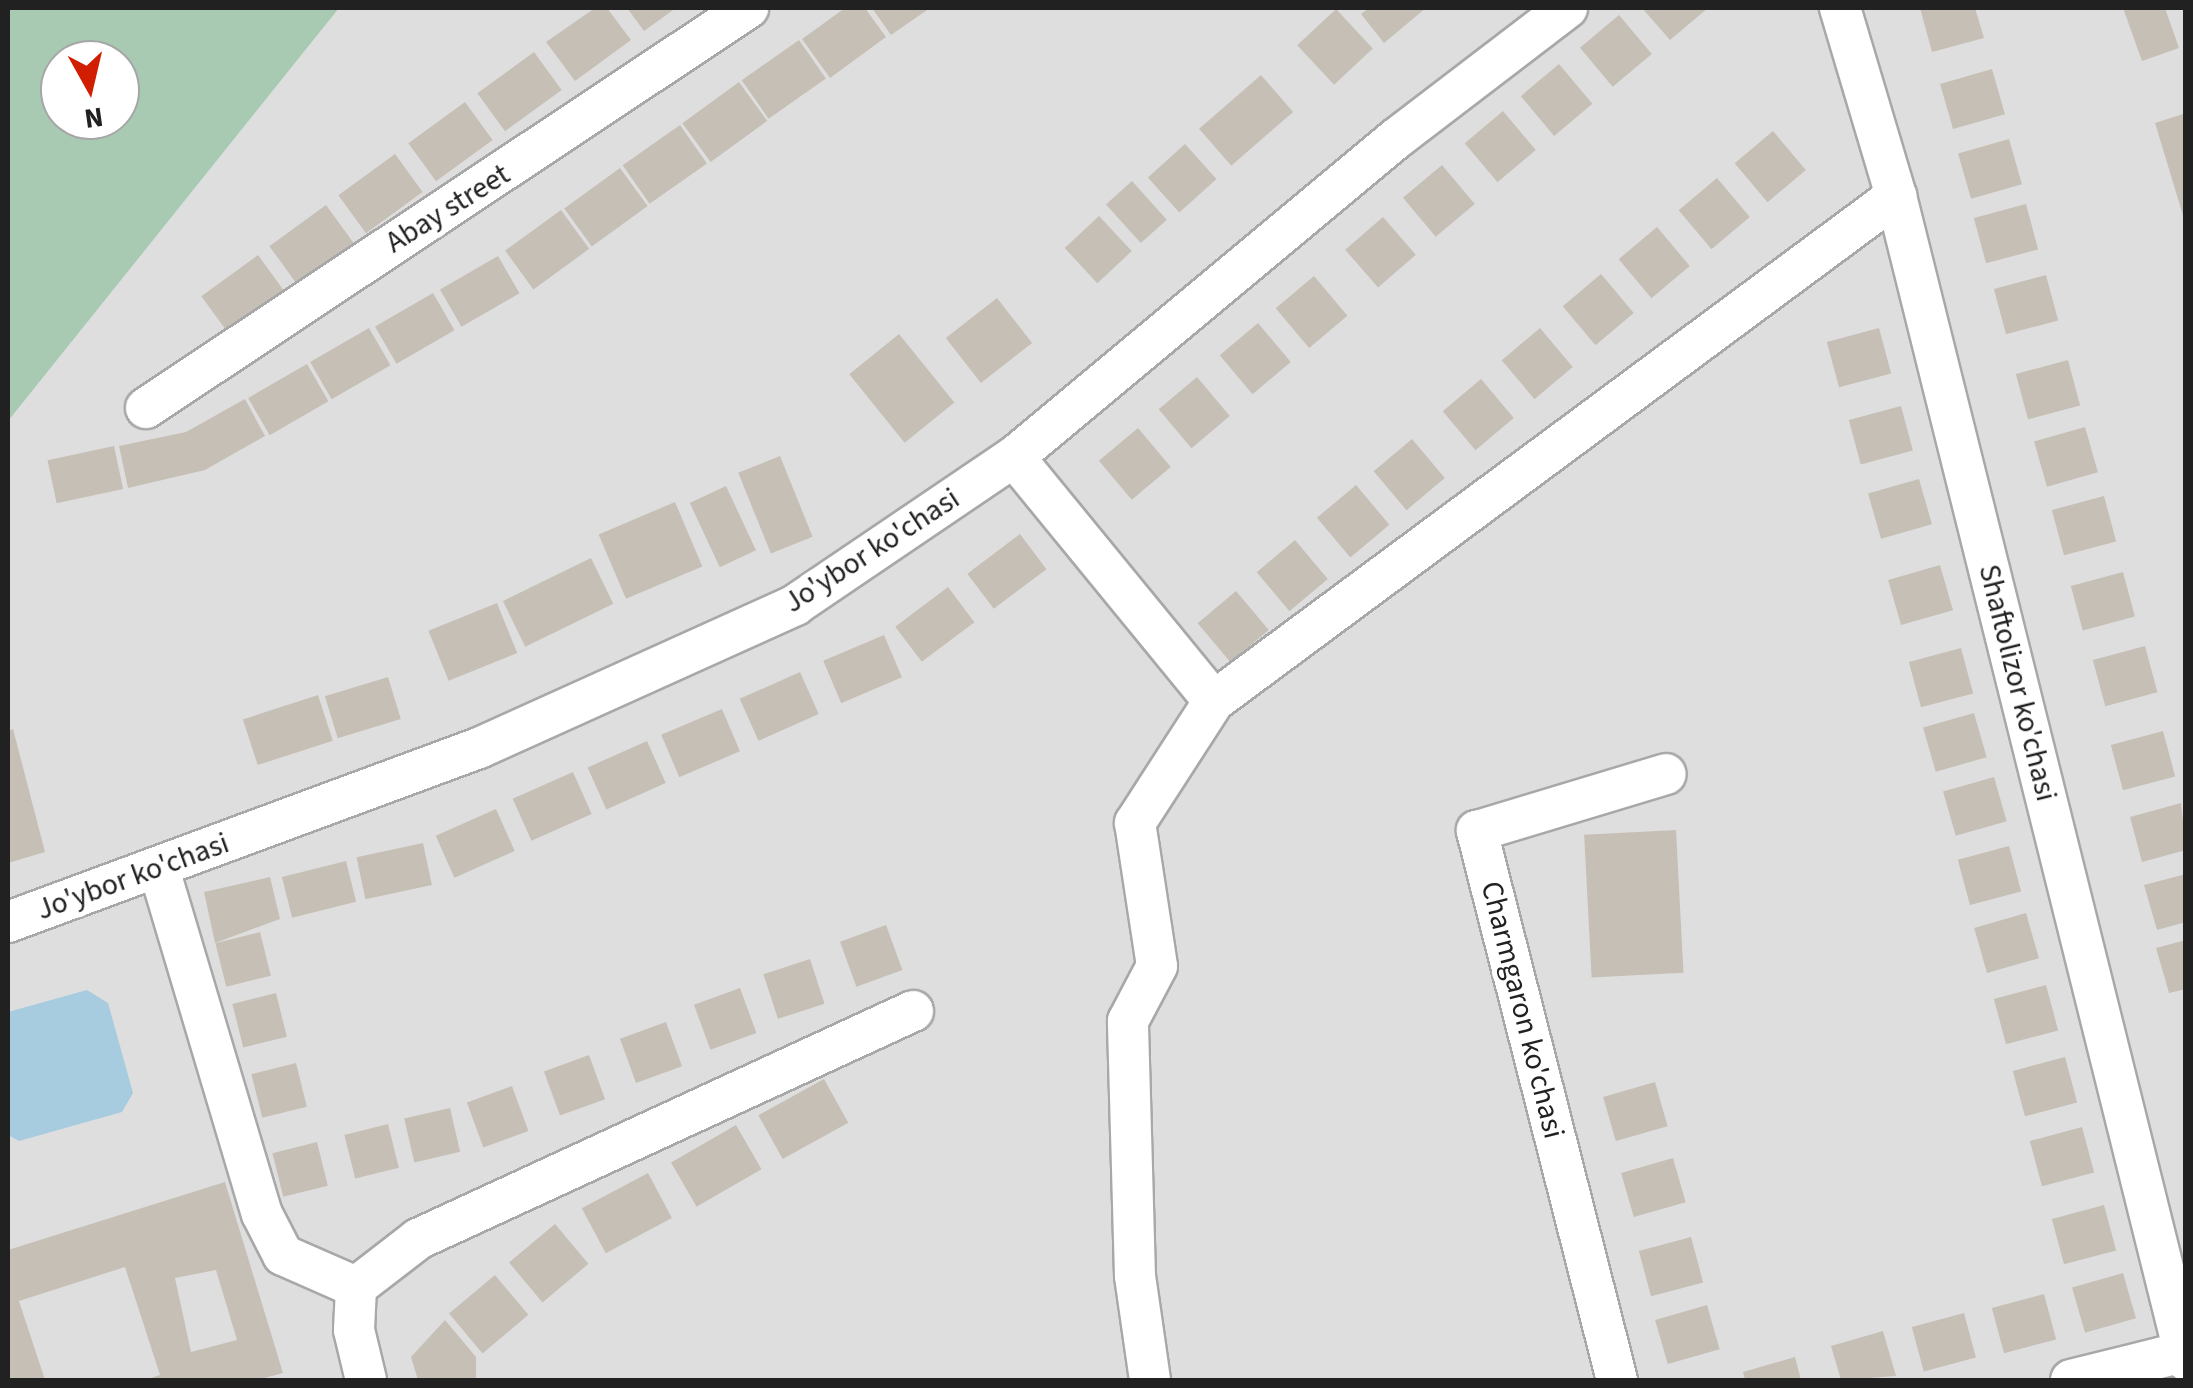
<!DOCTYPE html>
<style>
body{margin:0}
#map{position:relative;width:2193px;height:1388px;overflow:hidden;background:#f1efe7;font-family:"Source Sans 3",sans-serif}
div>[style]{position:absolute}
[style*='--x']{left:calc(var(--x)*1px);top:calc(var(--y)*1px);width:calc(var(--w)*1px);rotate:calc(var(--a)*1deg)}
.residential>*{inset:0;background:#dfdede}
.cemetery>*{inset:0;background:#a8cab2}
.water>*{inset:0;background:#a7cbdf}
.building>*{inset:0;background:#c6bfb6;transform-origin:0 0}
.roads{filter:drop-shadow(2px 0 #a8a8a8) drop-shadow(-2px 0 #a8a8a8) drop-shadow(0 2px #a8a8a8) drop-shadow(0 -2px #a8a8a8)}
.minor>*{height:40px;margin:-20px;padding:0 20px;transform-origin:20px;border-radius:20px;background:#fff}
span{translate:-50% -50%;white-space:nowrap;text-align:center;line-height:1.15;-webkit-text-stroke:10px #fff;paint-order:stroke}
.street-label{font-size:30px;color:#212121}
.frame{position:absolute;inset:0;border:10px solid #212121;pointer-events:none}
.north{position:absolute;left:40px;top:40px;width:100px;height:100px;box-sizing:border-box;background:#fff;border:2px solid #a6a6a6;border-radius:50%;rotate:172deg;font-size:28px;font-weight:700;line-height:40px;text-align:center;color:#212121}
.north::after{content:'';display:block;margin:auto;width:35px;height:45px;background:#d11d00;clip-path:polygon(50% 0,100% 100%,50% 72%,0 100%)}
</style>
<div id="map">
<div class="residential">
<i style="clip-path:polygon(235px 8px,2185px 8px,2185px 1380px,8px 1380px,8px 357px)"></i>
</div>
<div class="cemetery">
<i style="clip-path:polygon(evenodd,8px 8px,339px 8px,8px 421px,8px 8px,60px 60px,120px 60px,120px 120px,60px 120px,60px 60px)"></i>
</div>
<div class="water">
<i style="clip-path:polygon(87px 990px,108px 1003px,133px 1093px,122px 1112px,19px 1141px,8px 1135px,8px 1012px)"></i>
</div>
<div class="building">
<i style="clip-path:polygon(595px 8px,607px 8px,631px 40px,575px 81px,546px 42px)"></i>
<i style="clip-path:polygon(627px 8px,676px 8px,644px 31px)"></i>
<i style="clip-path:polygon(845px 8px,865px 8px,886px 37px,830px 78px,802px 39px)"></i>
<i style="clip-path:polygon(872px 8px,930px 8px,891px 35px)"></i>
<i style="clip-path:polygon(1369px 8px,1426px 8px,1384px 43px,1361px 14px)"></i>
<i style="clip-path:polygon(1642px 8px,1708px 8px,1670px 40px)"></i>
<i style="clip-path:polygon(1920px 8px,1975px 8px,1984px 38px,1932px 52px)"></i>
<i style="clip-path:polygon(2123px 8px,2165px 8px,2179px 48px,2142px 61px)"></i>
<i style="left:1336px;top:9px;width:54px;height:53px;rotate:47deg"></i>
<i style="left:1619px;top:15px;width:51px;height:51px;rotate:50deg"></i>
<i style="left:799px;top:40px;width:47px;height:70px;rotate:55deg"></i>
<i style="left:534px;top:52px;width:47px;height:70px;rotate:54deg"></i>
<i style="left:1559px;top:64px;width:52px;height:50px;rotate:50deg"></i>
<i style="left:1992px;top:69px;width:47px;height:54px;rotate:74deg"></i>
<i style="left:1261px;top:75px;width:49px;height:82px;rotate:49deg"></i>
<i style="left:739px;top:82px;width:48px;height:70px;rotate:54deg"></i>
<i style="left:465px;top:102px;width:47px;height:70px;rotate:54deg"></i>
<i style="left:1503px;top:111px;width:51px;height:50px;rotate:50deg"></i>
<i style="clip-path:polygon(2186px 113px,2186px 222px,2185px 222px,2155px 123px)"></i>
<i style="left:680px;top:125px;width:47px;height:70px;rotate:55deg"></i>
<i style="left:1773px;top:131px;width:51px;height:50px;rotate:50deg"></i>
<i style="left:2009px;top:139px;width:47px;height:53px;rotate:74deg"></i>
<i style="left:1185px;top:144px;width:47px;height:50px;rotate:48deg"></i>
<i style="left:395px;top:154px;width:47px;height:70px;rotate:54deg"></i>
<i style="left:1442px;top:165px;width:51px;height:51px;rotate:50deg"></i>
<i style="left:620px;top:168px;width:47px;height:69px;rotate:54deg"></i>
<i style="left:1717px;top:178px;width:51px;height:50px;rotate:50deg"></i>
<i style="left:1132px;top:181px;width:52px;height:35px;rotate:48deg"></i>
<i style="left:2026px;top:204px;width:47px;height:54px;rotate:75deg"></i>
<i style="left:326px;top:205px;width:47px;height:70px;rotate:54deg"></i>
<i style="left:561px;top:210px;width:48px;height:69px;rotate:54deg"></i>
<i style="left:1099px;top:216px;width:48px;height:47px;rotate:47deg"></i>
<i style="left:1383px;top:217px;width:50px;height:50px;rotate:49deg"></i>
<i style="left:1657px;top:227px;width:51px;height:50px;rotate:50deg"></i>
<i style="left:258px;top:255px;width:47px;height:70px;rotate:54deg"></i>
<i style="left:498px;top:256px;width:43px;height:67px;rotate:60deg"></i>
<i style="left:1601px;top:274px;width:51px;height:50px;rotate:50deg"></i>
<i style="left:2046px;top:275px;width:47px;height:54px;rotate:75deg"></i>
<i style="left:1314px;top:276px;width:52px;height:50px;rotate:50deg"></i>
<i style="left:433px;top:293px;width:43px;height:67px;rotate:60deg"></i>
<i style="left:997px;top:298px;width:57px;height:65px;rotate:52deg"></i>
<i style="left:1258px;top:323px;width:51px;height:50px;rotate:50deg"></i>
<i style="left:369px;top:328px;width:43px;height:68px;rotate:60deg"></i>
<i style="left:1540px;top:328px;width:51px;height:50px;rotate:50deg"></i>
<i style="left:1879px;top:328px;width:47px;height:54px;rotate:75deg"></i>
<i style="left:899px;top:334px;width:88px;height:64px;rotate:51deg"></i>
<i style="left:2068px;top:360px;width:47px;height:54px;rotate:75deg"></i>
<i style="left:307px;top:364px;width:43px;height:68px;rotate:60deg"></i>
<i style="left:1197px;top:377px;width:51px;height:50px;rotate:50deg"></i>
<i style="left:1481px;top:379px;width:51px;height:50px;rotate:50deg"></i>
<i style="clip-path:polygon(245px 399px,265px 436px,205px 470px,128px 488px,119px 446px,186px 432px)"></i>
<i style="left:1901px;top:406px;width:46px;height:54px;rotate:75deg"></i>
<i style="left:2085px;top:427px;width:47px;height:53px;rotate:74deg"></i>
<i style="left:1138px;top:428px;width:51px;height:51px;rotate:50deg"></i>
<i style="left:1412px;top:439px;width:51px;height:50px;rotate:50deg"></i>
<i style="left:114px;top:446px;width:44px;height:68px;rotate:78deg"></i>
<i style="left:780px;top:456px;width:87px;height:45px;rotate:68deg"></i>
<i style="left:1919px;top:479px;width:47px;height:53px;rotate:74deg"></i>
<i style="left:1356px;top:485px;width:52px;height:51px;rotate:50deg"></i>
<i style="left:726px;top:486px;width:71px;height:40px;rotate:65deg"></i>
<i style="left:2104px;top:496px;width:47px;height:54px;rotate:75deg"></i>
<i style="left:675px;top:502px;width:70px;height:83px;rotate:67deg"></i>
<i style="left:1020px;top:534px;width:44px;height:66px;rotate:53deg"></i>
<i style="left:1295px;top:540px;width:51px;height:50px;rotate:50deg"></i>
<i style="left:591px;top:558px;width:51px;height:98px;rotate:64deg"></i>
<i style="left:1940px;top:565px;width:47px;height:54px;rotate:74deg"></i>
<i style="left:2123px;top:572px;width:46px;height:54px;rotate:75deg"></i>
<i style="left:948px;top:587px;width:44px;height:66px;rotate:53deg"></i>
<i style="left:1236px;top:591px;width:51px;height:50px;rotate:50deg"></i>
<i style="left:497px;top:603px;width:54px;height:74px;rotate:68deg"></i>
<i style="left:884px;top:635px;width:46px;height:66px;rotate:67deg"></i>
<i style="left:2145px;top:646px;width:48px;height:54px;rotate:75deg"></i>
<i style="left:1961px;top:648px;width:47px;height:54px;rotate:75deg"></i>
<i style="left:800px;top:672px;width:46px;height:66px;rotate:66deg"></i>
<i style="left:388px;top:677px;width:44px;height:66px;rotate:73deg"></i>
<i style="left:318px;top:695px;width:48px;height:79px;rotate:72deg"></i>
<i style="left:722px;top:709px;width:46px;height:66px;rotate:67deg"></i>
<i style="left:1974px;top:713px;width:46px;height:53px;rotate:74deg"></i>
<i style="clip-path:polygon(13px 729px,45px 852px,8px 863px,8px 731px)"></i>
<i style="left:2163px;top:731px;width:47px;height:54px;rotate:75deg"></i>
<i style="left:647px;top:741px;width:46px;height:65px;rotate:66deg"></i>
<i style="left:573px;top:772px;width:46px;height:66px;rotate:66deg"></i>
<i style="left:1994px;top:777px;width:46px;height:53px;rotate:74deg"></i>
<i style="clip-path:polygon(2181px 803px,2186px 850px,2142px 862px,2130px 817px)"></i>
<i style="left:496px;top:809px;width:46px;height:66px;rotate:66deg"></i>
<i style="left:1676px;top:830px;width:143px;height:92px;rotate:87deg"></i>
<i style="left:423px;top:843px;width:43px;height:68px;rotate:78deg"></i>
<i style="left:2009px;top:846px;width:47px;height:53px;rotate:75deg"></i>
<i style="left:346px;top:861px;width:42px;height:66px;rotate:76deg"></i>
<i style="clip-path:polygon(2186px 874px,2186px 922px,2157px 930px,2144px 885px)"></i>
<i style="clip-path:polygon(270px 877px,280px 919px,215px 943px,204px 892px)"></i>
<i style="left:2026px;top:913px;width:47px;height:54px;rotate:74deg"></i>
<i style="left:886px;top:925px;width:48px;height:49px;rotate:70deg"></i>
<i style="left:260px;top:932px;width:45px;height:46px;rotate:76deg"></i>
<i style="clip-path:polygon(2186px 940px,2186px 989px,2169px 993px,2156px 948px)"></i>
<i style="left:810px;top:959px;width:47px;height:49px;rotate:72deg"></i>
<i style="left:2046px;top:985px;width:47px;height:54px;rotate:75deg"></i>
<i style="left:740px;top:988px;width:48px;height:49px;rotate:70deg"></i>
<i style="left:276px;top:993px;width:45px;height:45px;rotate:76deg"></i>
<i style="left:666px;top:1022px;width:47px;height:49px;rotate:70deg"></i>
<i style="left:589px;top:1055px;width:47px;height:48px;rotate:70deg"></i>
<i style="left:2065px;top:1057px;width:47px;height:54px;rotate:75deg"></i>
<i style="left:296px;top:1063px;width:45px;height:46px;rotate:76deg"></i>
<i style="left:824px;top:1079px;width:50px;height:75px;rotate:61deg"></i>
<i style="left:1655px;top:1082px;width:46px;height:54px;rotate:74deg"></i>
<i style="left:512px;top:1086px;width:48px;height:48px;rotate:70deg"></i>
<i style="left:450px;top:1108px;width:45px;height:47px;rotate:77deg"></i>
<i style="left:388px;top:1124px;width:45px;height:45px;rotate:76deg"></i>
<i style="left:736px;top:1125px;width:51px;height:75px;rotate:60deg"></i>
<i style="left:2082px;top:1127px;width:47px;height:54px;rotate:75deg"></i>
<i style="left:317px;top:1142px;width:45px;height:46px;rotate:76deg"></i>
<i style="left:1673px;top:1158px;width:46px;height:54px;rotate:74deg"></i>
<i style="left:648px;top:1173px;width:51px;height:75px;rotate:62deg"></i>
<i style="clip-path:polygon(evenodd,225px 1182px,283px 1373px,257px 1380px,145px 1380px,160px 1375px,125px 1267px,19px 1301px,45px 1380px,8px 1380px,8px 1250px,225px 1182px,216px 1270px,237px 1340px,191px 1352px,175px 1278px,216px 1270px)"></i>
<i style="left:2104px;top:1205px;width:47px;height:54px;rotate:75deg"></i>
<i style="left:555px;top:1224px;width:52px;height:60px;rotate:50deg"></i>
<i style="left:1691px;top:1237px;width:47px;height:54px;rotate:75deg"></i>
<i style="left:2123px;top:1273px;width:47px;height:53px;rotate:74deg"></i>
<i style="left:495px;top:1275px;width:52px;height:60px;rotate:50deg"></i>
<i style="left:2044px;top:1294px;width:47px;height:54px;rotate:75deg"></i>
<i style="left:1707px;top:1305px;width:46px;height:54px;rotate:74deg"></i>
<i style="left:1964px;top:1313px;width:46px;height:54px;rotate:75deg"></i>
<i style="clip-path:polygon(445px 1320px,476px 1357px,476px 1380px,418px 1380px,411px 1357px)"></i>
<i style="clip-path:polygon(1883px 1331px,1896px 1376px,1841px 1380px,1831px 1346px)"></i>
<i style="clip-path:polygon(1795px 1357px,1801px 1380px,1745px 1380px,1743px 1372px)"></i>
</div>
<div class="roads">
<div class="minor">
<i style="--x:1840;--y:8;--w:196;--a:73.4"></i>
<i style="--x:1896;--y:196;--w:1200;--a:76.01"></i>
<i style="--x:146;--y:408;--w:723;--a:-33.6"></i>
<i style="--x:1014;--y:457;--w:315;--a:50.7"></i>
<i style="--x:1214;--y:701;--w:849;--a:-36.52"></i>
<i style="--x:159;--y:869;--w:360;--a:73.4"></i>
<i style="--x:262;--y:1214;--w:46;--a:62.9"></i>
<i style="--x:283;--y:1255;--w:80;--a:23.7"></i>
<i style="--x:8;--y:922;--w:502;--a:-20.28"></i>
<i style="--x:479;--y:748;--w:347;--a:-24.3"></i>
<i style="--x:795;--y:605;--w:264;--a:-34.1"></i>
<i style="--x:1014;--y:457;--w:498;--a:-39.8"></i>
<i style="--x:1397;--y:138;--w:214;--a:-37.4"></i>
<i style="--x:366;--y:1380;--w:51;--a:-103.5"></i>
<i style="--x:354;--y:1330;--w:43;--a:-87.3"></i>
<i style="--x:356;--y:1287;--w:78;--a:-37.7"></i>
<i style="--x:418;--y:1239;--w:545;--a:-24.73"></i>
<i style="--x:1150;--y:1380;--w:105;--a:-98.2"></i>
<i style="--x:1135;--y:1276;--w:255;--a:-91.6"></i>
<i style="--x:1128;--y:1021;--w:62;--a:-62.2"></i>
<i style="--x:1157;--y:966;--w:145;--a:-98.7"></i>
<i style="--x:1135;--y:823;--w:145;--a:-57.1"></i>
<i style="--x:1617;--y:1380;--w:567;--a:-104.31"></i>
<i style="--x:1477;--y:831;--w:197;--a:-16.8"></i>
<i style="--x:2071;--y:1380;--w:115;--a:-14"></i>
</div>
</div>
<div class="street-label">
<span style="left:448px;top:209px;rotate:-32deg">Abay street</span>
<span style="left:872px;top:551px;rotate:-33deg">Jo'ybor ko'chasi</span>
<span style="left:2017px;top:683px;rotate:76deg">Shaftolizor ko'chasi</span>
<span style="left:133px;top:877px;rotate:-20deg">Jo'ybor ko'chasi</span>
<span style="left:1522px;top:1010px;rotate:76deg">Charmgaron ko'chasi</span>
</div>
<div class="frame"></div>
<div class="north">N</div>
</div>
